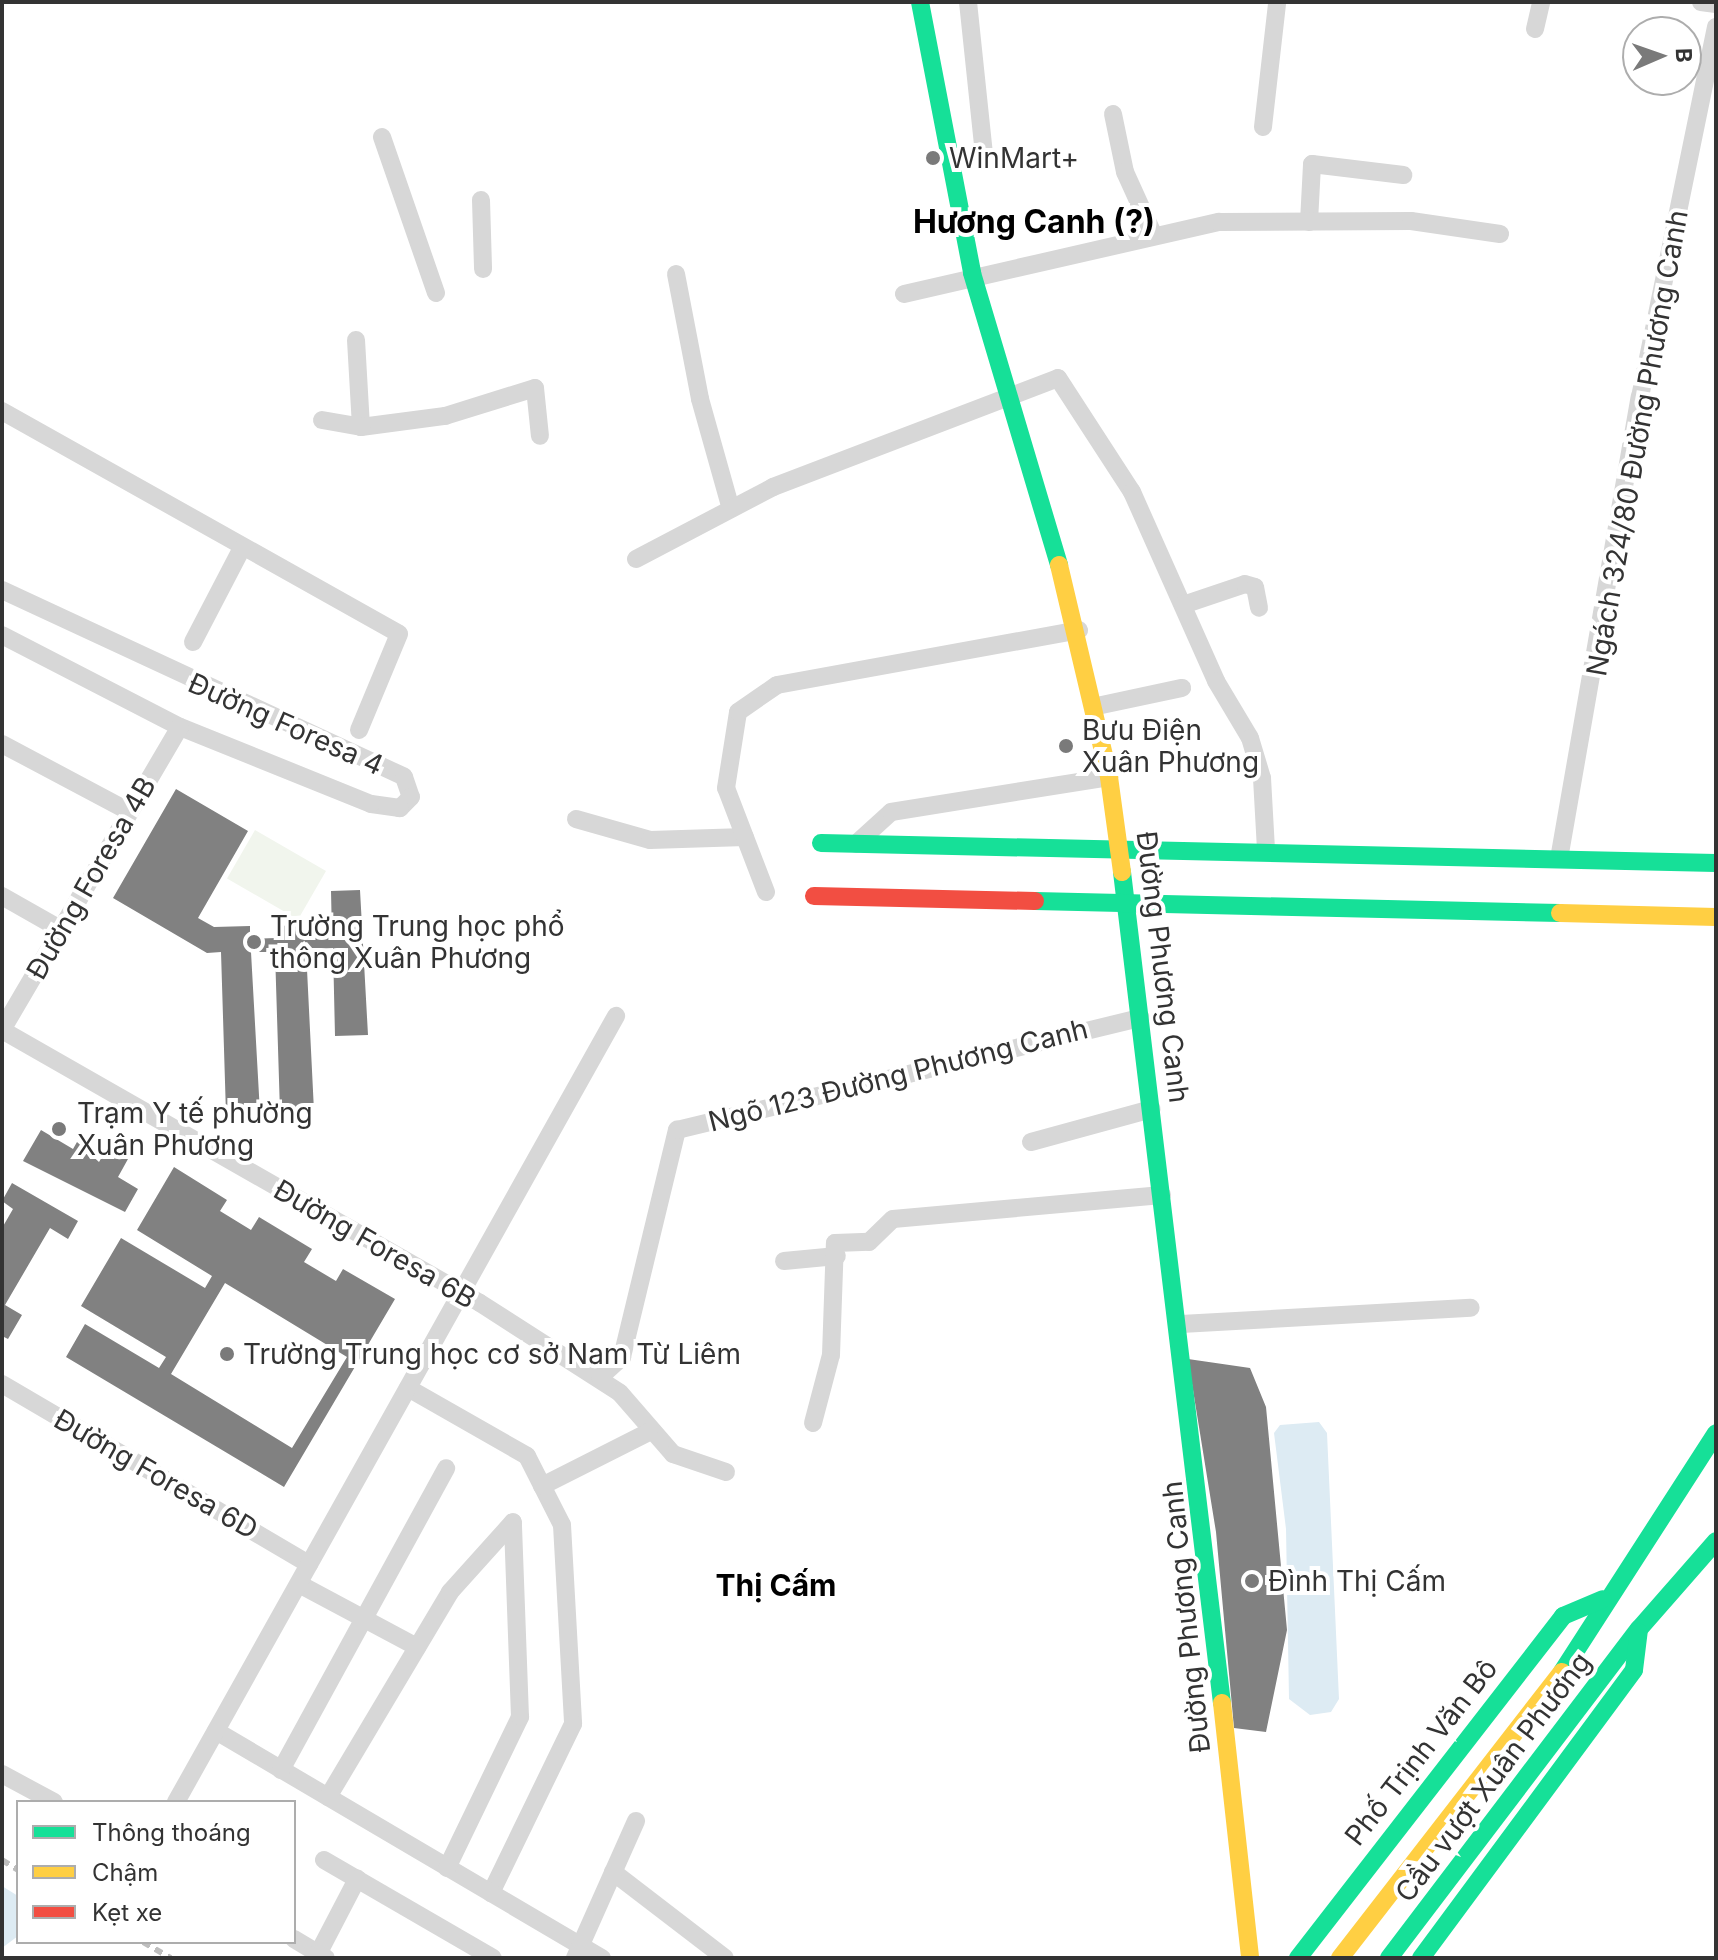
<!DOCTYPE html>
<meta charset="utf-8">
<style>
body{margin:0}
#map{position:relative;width:1718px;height:1960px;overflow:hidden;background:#fff;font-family:Inter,sans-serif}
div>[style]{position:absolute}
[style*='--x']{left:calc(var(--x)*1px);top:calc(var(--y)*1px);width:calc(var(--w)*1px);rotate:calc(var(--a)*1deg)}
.green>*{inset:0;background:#f1f5ed;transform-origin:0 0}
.water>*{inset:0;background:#ddebf3}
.building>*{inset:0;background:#818181}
.street>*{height:18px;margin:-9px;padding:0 9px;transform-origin:9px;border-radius:9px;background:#d7d7d7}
.fast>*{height:18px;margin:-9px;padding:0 9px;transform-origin:9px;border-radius:9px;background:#16e098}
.slow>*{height:18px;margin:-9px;padding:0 9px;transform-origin:9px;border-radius:9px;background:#ffcf43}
.jam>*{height:18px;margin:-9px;padding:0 9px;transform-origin:9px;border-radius:9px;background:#f24e42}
.rail>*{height:6px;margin-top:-3px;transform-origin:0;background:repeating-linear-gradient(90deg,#bebebe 0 8px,transparent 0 14px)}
.dots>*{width:22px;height:22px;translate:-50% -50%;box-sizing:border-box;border:4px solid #fff;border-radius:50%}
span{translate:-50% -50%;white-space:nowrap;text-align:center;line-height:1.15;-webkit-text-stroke:8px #fff;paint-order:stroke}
.poi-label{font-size:28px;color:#333}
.left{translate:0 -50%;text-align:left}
.street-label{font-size:28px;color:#333}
.neighbourhood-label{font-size:30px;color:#000;font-weight:700}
.quarter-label{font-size:32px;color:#000;font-weight:700}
.frame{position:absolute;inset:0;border:4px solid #333;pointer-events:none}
.legend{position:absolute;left:16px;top:1800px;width:280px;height:144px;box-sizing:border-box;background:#fff;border:2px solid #adadad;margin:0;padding:10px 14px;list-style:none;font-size:24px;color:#333}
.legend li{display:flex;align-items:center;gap:16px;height:40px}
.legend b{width:40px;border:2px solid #adadad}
.north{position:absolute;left:1622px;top:16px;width:80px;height:80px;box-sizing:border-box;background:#fff;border:2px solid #adadad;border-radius:50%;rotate:88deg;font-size:22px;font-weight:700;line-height:32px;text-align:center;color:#333}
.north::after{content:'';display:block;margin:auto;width:28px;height:36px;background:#7a7a7a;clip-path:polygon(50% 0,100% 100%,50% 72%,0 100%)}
</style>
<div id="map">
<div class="green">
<i style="left:255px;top:830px;width:82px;height:56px;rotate:30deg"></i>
</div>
<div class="water">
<i style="clip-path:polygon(1319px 1422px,1327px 1433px,1339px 1699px,1331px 1712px,1310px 1715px,1289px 1699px,1286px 1529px,1274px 1433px,1280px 1425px)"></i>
<i style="clip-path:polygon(2px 1886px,18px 1896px,18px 1936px,2px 1948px)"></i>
</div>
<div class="building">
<i style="clip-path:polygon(176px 789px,248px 831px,198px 918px,214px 927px,250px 926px,250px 939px,276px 938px,276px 926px,305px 925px,306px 937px,332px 937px,331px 891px,360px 890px,368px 1035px,335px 1036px,333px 948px,306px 949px,314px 1111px,280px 1112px,275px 952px,251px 952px,260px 1113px,226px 1114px,221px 952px,207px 953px,113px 898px)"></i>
<i style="clip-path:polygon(41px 1130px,73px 1149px,77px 1142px,99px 1162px,108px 1147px,128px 1159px,118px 1177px,138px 1189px,125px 1212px,23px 1161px)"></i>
<i style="clip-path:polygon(evenodd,174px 1167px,227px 1200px,220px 1211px,251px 1230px,259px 1217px,312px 1249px,304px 1262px,336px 1281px,343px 1269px,395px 1299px,284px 1487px,66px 1357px,85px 1324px,159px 1368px,166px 1357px,81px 1306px,121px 1238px,205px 1288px,212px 1276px,137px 1230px,174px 1167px,225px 1283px,347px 1357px,292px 1448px,171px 1374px,225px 1283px)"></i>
<i style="clip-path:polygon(12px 1183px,78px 1221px,68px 1239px,50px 1228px,5px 1305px,22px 1315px,8px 1339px,2px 1336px,2px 1228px,13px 1209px,2px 1201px)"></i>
<i style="clip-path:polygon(1188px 1359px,1250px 1368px,1266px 1407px,1287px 1630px,1266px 1732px,1234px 1728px,1216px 1532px)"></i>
</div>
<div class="street">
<i style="--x:968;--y:2;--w:154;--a:84"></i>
<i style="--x:1701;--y:2;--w:15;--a:8"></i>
<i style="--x:1535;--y:29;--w:28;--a:-77"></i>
<i style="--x:1113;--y:114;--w:59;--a:78.3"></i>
<i style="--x:1125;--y:172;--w:70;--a:65.6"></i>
<i style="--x:1263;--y:127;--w:124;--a:-83.5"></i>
<i style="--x:382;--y:137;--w:165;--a:70.9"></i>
<i style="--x:481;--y:200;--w:69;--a:88.3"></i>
<i style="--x:1309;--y:222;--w:58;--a:-87"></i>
<i style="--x:1312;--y:164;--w:92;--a:6.9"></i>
<i style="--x:676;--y:274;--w:127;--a:79.1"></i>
<i style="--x:700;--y:399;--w:114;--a:74.3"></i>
<i style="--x:904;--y:294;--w:323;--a:-12.9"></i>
<i style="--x:1219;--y:222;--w:192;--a:-0.3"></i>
<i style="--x:1411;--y:221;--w:90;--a:8.3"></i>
<i style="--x:356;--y:340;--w:87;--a:86.7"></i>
<i style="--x:361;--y:427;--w:85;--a:-7.5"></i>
<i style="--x:445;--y:416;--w:94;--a:-17.3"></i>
<i style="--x:535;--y:388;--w:48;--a:84.1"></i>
<i style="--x:2;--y:411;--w:455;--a:29.3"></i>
<i style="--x:399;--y:634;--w:104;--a:112.6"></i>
<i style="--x:322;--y:420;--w:40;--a:10"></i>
<i style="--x:636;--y:559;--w:155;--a:-27.7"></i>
<i style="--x:773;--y:487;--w:305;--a:-20.9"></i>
<i style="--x:1058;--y:378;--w:136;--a:57"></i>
<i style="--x:1132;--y:492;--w:207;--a:66"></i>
<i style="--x:1216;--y:681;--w:66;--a:59.2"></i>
<i style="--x:1250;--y:738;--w:42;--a:73.3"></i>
<i style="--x:1262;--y:778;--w:72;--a:86.8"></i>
<i style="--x:2;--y:590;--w:443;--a:24.9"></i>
<i style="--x:404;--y:777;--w:21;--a:71"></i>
<i style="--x:411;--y:797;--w:16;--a:135"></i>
<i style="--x:400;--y:808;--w:29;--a:-172"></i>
<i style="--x:371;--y:804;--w:206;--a:-158"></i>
<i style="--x:180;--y:727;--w:200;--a:-152.7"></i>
<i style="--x:1183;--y:605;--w:65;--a:-18.7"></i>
<i style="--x:1245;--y:584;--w:10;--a:17"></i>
<i style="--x:1255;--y:587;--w:21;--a:79"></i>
<i style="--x:193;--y:642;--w:106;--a:-62.5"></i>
<i style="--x:1097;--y:706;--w:87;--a:-12"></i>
<i style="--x:2;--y:744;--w:143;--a:28"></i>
<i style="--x:576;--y:819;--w:77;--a:15.8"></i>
<i style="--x:650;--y:840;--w:95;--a:-1.8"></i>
<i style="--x:856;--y:844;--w:47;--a:-42.4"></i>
<i style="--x:891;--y:812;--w:221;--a:-9.1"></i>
<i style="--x:1559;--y:859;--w:469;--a:-80.1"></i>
<i style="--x:1640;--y:397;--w:378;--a:-78.4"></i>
<i style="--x:766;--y:892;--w:111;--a:-111"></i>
<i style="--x:726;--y:788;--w:77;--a:-81"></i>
<i style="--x:738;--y:712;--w:47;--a:-34.7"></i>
<i style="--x:777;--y:685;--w:307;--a:-10.3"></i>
<i style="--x:2;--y:896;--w:67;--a:29.6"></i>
<i style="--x:2;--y:1030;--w:550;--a:29.73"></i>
<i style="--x:480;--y:1303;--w:166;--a:32.7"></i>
<i style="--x:620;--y:1393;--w:81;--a:49"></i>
<i style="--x:673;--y:1454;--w:56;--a:18.8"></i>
<i style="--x:2;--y:1030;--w:351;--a:-59.6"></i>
<i style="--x:1031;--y:1142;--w:125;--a:-15.3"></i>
<i style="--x:784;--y:1261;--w:53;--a:-5.4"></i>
<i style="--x:1181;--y:1324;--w:290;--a:-3.2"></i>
<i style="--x:600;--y:1377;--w:30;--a:-42"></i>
<i style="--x:622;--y:1357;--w:234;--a:-76.4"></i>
<i style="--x:677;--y:1130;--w:477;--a:-13.6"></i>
<i style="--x:2;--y:1384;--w:356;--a:30.4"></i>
<i style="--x:408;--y:1388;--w:137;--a:29.7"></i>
<i style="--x:527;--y:1456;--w:77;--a:63.1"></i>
<i style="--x:562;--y:1525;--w:199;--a:86.8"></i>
<i style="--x:573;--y:1724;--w:188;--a:115.9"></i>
<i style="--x:813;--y:1423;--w:70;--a:-75.2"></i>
<i style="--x:831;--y:1355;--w:112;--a:-88"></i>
<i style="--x:835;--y:1243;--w:34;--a:-2"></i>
<i style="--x:869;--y:1242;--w:33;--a:-44"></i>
<i style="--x:893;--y:1219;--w:270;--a:-5.1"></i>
<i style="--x:542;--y:1486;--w:120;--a:-26.8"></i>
<i style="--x:299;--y:1584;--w:134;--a:28.1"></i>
<i style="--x:216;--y:1731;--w:448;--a:30.5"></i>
<i style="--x:281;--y:1770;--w:344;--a:-61.3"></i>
<i style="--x:2;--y:1774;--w:59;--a:28.3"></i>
<i style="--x:328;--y:1797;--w:239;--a:-59.2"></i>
<i style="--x:450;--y:1592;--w:94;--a:-48"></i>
<i style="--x:176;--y:1802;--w:901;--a:-60.76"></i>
<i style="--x:324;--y:1860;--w:195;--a:30.1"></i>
<i style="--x:447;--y:1868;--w:168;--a:-64.2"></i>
<i style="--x:520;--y:1717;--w:195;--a:-92.1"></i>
<i style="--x:613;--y:1872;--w:141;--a:37.5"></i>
<i style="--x:294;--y:1939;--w:37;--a:31"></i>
<i style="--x:318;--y:1954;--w:85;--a:-62.5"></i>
<i style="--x:575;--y:1958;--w:150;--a:-66"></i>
</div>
<div class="fast">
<i style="--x:920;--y:2;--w:276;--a:79.1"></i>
<i style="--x:972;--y:273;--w:305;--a:73.4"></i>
<i style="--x:821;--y:843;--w:895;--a:1.28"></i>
<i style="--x:1122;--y:872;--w:837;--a:83.14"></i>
<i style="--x:1035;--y:901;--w:525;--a:1.31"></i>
<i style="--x:1562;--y:1672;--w:284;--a:-57.2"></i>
<i style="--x:1298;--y:1958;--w:433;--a:-52.2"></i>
<i style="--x:1563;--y:1616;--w:43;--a:-23"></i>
<i style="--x:1389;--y:1958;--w:413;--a:-52.8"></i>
<i style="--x:1639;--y:1629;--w:117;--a:-48.8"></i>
<i style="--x:1421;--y:1958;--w:358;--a:-53.5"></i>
<i style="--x:1634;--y:1670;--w:38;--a:-83"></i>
</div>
<div class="slow">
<i style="--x:1059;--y:565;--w:218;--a:76.7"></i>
<i style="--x:1109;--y:777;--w:96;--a:82.2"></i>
<i style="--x:1560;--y:913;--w:156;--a:1.5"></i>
<i style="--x:1222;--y:1703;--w:257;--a:83.7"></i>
<i style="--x:1340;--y:1958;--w:362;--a:-52.2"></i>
</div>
<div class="jam">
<i style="--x:814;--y:896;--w:221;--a:1.3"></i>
</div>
<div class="rail">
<i style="--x:2;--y:1860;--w:19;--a:32"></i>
<i style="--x:143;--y:1942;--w:32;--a:30"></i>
</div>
<div class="dots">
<i style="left:933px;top:158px;background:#7a7a7a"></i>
<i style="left:1066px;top:746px;background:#7a7a7a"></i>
<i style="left:254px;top:942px;background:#7a7a7a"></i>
<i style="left:59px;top:1129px;background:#7a7a7a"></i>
<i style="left:227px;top:1354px;background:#7a7a7a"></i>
<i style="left:1252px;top:1581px;background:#7a7a7a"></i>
</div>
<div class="poi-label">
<span class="left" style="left:949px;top:158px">WinMart+</span>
<span class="left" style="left:1082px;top:746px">Bưu Điện<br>Xuân Phương</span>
<span class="left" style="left:270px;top:942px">Trường Trung học phổ<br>thông Xuân Phương</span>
<span class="left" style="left:77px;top:1129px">Trạm Y tế phường<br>Xuân Phương</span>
<span class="left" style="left:243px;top:1354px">Trường Trung học cơ sở Nam Từ Liêm</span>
<span class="left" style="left:1268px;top:1581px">Đình Thị Cấm</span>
</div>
<div class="street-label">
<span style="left:1637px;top:443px;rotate:-80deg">Ngách 324/80 Đường Phương Canh</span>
<span style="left:286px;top:724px;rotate:24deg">Đường Foresa 4</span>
<span style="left:91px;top:878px;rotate:-60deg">Đường Foresa 4B</span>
<span style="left:1163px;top:967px;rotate:83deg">Đường Phương Canh</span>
<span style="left:898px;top:1075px;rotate:-14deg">Ngõ 123 Đường Phương Canh</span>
<span style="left:375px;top:1244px;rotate:30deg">Đường Foresa 6B</span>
<span style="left:156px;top:1474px;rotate:30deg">Đường Foresa 6D</span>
<span style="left:1186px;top:1617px;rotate:-96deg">Đường Phương Canh</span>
<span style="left:1421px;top:1752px;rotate:-52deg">Phố Trịnh Văn Bô</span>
<span style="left:1493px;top:1777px;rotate:-53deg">Cầu vượt Xuân Phương</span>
</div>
<div class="neighbourhood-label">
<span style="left:776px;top:1585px">Thị Cấm</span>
</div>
<div class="quarter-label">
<span style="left:1034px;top:222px">Hương Canh (?)</span>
</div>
<div class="frame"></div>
<ul class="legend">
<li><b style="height:10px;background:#16e098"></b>Thông thoáng</li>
<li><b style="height:10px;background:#ffcf43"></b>Chậm</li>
<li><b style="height:10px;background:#f24e42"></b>Kẹt xe</li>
</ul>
<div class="north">B</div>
</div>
